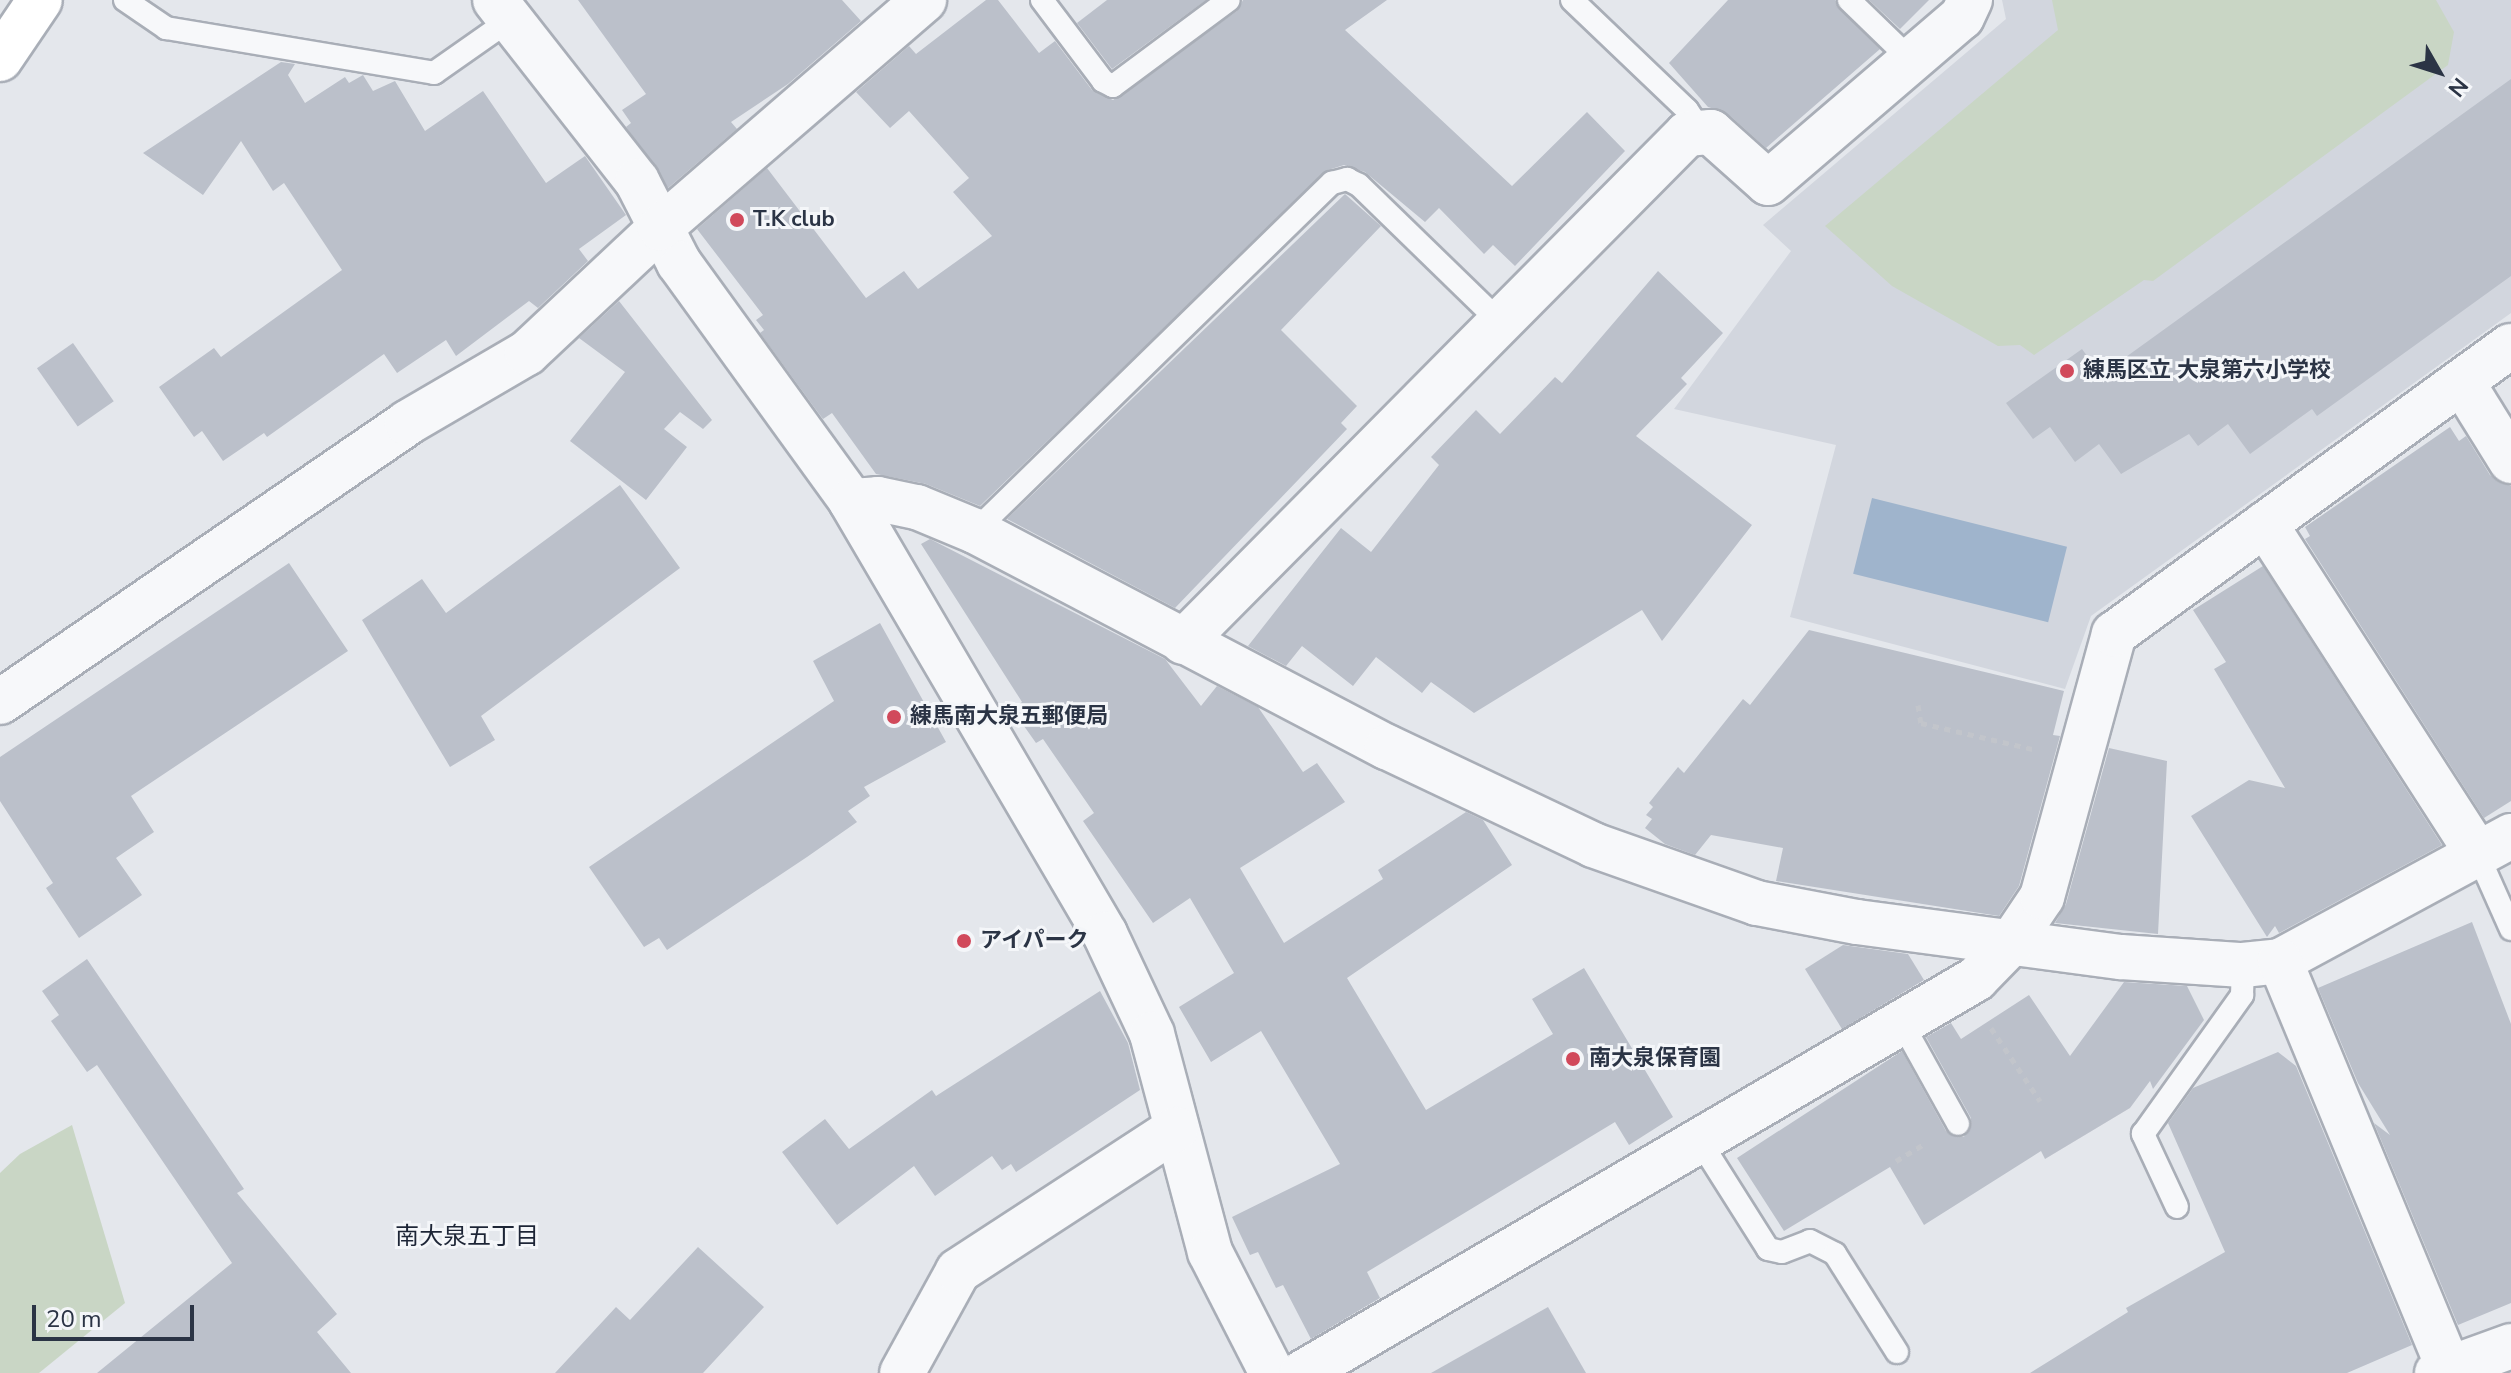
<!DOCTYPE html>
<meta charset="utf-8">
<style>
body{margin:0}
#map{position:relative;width:2511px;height:1373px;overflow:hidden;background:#e4e7ec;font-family:"Nunito Sans","Noto Sans JP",sans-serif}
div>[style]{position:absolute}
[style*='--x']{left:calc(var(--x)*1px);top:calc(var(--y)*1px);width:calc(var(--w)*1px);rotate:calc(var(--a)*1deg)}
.built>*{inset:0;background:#d2d6de}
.green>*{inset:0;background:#c9d6c5}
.water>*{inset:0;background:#9fb4cc;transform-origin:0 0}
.building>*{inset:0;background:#bbc0ca;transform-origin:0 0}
.path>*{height:5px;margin-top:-2.5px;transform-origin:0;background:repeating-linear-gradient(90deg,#c2c5cb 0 6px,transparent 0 12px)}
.roads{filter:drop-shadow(2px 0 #a9aeb7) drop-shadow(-2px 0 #a9aeb7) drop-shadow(0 2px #a9aeb7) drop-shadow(0 -2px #a9aeb7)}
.service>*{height:22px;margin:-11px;padding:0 11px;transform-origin:11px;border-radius:11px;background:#f7f8fa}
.minor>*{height:44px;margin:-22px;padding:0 22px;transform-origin:22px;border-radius:22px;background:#f7f8fa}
.secondary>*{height:44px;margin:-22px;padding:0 22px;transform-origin:22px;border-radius:22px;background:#fff}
.dots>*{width:22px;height:22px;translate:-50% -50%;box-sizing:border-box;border:4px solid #f4f6f9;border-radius:50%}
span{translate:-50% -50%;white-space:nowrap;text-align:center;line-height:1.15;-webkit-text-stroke:6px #f4f6f9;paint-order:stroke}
.poi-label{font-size:22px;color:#2b3445;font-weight:700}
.left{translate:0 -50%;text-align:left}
.neighbourhood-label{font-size:24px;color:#1d2536}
.north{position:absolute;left:2399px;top:32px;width:80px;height:80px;-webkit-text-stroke:6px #f4f6f9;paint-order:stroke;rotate:129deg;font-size:22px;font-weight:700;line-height:32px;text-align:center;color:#2b3445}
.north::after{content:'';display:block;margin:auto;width:28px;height:36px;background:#2b3445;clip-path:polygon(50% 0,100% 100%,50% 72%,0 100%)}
.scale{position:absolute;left:32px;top:1305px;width:162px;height:36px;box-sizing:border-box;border:4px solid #2b3445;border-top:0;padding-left:10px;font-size:24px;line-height:28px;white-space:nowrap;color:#2b3445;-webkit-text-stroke:6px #f4f6f9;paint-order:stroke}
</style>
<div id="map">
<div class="built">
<i style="clip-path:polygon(2002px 0,2511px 0,2511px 313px,2091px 616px,2065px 689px,1790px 617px,1836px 445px,1674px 409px,1791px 251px,1763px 225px,2006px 19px)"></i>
</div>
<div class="green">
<i style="clip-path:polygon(2052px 0,2436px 0,2454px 32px,2448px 65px,2153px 281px,2144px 280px,2034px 355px,2020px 345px,1998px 346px,1892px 286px,1825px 226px,2058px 30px)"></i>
<i style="clip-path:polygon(72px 1125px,125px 1303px,39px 1373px,0 1373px,0 1173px,20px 1154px)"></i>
</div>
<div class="water">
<i style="left:1872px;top:498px;width:201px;height:78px;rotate:14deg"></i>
</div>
<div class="building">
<i style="clip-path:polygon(578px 0,842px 0,861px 21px,788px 84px,731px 122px,737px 129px,668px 188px,626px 127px,631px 123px,622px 110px,646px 94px)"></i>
<i style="clip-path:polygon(986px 0,998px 0,1039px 53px,1055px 41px,1092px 90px,1113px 100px,1237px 11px,1243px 0,1387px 0,1345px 30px,1512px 186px,1587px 112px,1625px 151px,1515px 266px,1493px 245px,1484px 254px,1439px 208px,1425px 222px,1365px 172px,1344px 165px,1328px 170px,980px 506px,926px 484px,876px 474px,832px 413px,823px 419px,814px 407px,760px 333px,764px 330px,756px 320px,763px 315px,697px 229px,767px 168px,866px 298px,904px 271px,918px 289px,992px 236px,953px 192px,969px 178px,909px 111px,890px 128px,856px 92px,909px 46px,916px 54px)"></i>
<i style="clip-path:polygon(1107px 0,1206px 0,1112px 69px,1077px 23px)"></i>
<i style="clip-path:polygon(1728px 0,1835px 0,1880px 49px,1766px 148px,1727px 113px,1708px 107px,1669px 63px)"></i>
<i style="clip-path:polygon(1869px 0,1929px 0,1900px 29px)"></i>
<i style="clip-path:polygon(281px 62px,295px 64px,288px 75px,305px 103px,345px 77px,349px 83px,363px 75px,373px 91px,395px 81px,425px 131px,483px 91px,546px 183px,585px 156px,626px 215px,579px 249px,588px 261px,538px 308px,529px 301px,456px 356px,446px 340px,397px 373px,384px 354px,267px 437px,264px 433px,223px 461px,202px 431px,194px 437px,159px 387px,214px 348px,221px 357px,342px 270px,284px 183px,273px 191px,241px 141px,203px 195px,143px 153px)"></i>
<i style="clip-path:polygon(2511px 79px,2511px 276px,2317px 416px,2312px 409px,2250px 454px,2228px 424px,2198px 446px,2189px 434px,2121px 474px,2099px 444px,2075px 462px,2050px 427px,2033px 439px,2006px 403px,2082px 349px,2101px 375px)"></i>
<i style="clip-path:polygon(1345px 194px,1381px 226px,1281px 330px,1357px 406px,1341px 423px,1347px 429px,1175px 608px,1007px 519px)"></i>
<i style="clip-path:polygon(1658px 271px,1723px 333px,1681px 378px,1687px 384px,1636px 436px,1752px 525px,1662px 641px,1642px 610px,1474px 713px,1431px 682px,1422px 693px,1376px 657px,1353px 686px,1302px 646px,1286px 666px,1248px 646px,1341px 528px,1371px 552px,1439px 465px,1431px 457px,1476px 410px,1500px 434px,1555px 377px,1562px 383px)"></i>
<i style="clip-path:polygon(619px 301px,712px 420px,703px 429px,680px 412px,664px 429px,687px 447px,646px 500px,570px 441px,625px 372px,579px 338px)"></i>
<i style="left:73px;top:343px;width:71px;height:44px;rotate:55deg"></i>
<i style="clip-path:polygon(2450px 427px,2459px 441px,2466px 436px,2490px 475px,2511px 486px,2511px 801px,2484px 818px,2305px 539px,2310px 536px,2305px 527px)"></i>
<i style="clip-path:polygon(620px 485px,680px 568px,481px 716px,495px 740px,450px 767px,362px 620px,422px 579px,446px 613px)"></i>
<i style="clip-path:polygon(930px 539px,1165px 659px,1201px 706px,1217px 686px,1258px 707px,1303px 772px,1317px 763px,1345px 802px,1240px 868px,1284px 943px,1383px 879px,1378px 870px,1466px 812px,1483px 820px,1512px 865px,1347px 978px,1426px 1110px,1553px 1034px,1532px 999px,1584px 968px,1673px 1117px,1629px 1145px,1615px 1122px,1367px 1272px,1380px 1298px,1311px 1339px,1283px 1285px,1276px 1288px,1258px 1252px,1250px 1255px,1232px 1217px,1340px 1164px,1261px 1031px,1211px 1062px,1179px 1007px,1234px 973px,1190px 898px,1153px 923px,1083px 821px,1094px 813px,1043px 739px,1036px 743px,1012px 709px,1022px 702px,921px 544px)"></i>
<i style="clip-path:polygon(289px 563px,348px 651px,131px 796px,154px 832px,116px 858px,142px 895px,79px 938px,46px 888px,53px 883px,0 801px,0 757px)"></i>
<i style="clip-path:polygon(2263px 566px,2442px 845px,2279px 933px,2275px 926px,2267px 937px,2191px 816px,2249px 780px,2285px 788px,2214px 669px,2226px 662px,2193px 610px)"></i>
<i style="clip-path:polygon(880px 623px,946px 742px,864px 787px,870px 796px,848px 811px,857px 822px,807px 857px,667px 950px,659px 938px,644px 947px,589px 867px,834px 701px,813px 661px)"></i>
<i style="clip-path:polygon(1809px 630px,2064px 691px,2053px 735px,2060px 736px,2019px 886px,1999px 916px,1776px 881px,1783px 848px,1711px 835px,1695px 855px,1665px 844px,1645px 828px,1652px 819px,1646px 815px,1653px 807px,1649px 803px,1678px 767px,1684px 773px,1743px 699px,1750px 705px)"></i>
<i style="clip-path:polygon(2109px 748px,2167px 761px,2158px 934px,2055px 923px,2066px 904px)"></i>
<i style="clip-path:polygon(2472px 922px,2511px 1024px,2511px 1303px,2458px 1325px,2374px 1123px,2390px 1135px,2358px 1083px,2318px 988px)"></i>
<i style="clip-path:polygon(1843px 945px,1908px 954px,1924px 980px,1842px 1029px,1805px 969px)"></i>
<i style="clip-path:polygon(87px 959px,244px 1189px,237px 1193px,337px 1314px,317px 1332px,351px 1373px,97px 1373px,232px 1263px,97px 1065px,87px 1072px,51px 1021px,59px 1015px,42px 991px)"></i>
<i style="clip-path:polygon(2124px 982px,2187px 986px,2204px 1020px,2153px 1089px,2150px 1081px,2130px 1108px,2045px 1159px,2041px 1151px,1924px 1225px,1890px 1167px,1784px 1231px,1737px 1158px,1902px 1051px,1946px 1131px,1964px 1137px,1971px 1118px,1926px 1037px,1951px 1023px,1961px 1039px,2029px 995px,2070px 1056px)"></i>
<i style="clip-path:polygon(1100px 991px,1128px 1043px,1140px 1090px,1016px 1172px,1011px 1164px,1002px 1170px,992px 1156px,935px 1196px,914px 1166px,837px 1225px,782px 1152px,825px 1119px,849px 1149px,932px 1090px,936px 1096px)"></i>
<i style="clip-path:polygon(2278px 1052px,2296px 1066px,2412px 1345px,2347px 1373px,2030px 1373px,2128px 1312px,2126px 1308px,2225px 1252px,2168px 1123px,2193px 1088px)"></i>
<i style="clip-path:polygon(698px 1247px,764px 1307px,703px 1373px,555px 1373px,616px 1307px,630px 1320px)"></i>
<i style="clip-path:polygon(1548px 1307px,1586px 1373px,1431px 1373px)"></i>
</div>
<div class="path">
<i style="--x:1918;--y:705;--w:18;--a:81"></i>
<i style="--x:1921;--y:723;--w:115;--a:13.1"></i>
<i style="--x:1991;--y:1028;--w:88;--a:56.1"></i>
<i style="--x:1896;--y:1161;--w:35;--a:-31"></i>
</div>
<div class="roads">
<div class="service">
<i style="--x:125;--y:0;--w:50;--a:34.3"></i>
<i style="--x:166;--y:28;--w:272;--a:9.5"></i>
<i style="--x:434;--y:73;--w:94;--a:-35"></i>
<i style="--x:1042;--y:0;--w:101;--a:53"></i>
<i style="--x:1103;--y:81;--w:11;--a:27"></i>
<i style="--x:1113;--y:86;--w:144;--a:-36.6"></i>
<i style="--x:1572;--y:0;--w:159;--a:43.7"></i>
<i style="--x:1687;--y:110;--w:23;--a:56"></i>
<i style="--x:1849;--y:0;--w:86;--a:44.1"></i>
<i style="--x:975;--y:531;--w:499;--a:-44.3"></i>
<i style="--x:1332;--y:183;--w:16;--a:-15"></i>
<i style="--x:1347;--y:179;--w:13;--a:27"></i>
<i style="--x:1359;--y:185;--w:197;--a:44.2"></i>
<i style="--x:2478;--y:855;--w:81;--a:66"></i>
<i style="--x:1903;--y:1025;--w:113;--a:60.9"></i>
<i style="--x:1701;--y:1143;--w:125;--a:57.7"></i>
<i style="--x:1768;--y:1249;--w:14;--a:12"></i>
<i style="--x:1782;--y:1252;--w:30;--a:-21"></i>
<i style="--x:1810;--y:1241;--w:28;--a:27"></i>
<i style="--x:1835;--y:1254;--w:116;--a:57.7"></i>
<i style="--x:2177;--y:1207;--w:81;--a:-115"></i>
<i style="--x:2143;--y:1134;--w:171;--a:-54.5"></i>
<i style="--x:2242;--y:995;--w:30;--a:-88"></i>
</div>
<div class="minor">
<i style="--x:495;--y:0;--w:230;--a:51.9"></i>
<i style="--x:637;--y:181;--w:92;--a:62.9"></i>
<i style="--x:679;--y:263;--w:294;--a:54.1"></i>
<i style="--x:851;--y:501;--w:502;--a:59.6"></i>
<i style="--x:1105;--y:934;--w:110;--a:64.8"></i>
<i style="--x:1152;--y:1034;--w:226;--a:75.1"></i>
<i style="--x:1210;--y:1252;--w:136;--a:62.9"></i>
<i style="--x:2462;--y:382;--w:93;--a:58.2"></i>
<i style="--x:851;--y:501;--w:27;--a:-4"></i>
<i style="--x:878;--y:499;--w:40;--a:12"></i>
<i style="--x:917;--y:507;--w:63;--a:22.5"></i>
<i style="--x:975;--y:531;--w:465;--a:27.7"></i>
<i style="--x:1387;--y:747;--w:228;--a:25.4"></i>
<i style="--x:1593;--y:845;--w:174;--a:19.5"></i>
<i style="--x:1757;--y:903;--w:102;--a:10.8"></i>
<i style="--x:1857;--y:922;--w:266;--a:7.6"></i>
<i style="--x:2121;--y:957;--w:122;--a:3.8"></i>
<i style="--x:2243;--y:965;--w:37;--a:-6"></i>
<i style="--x:2280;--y:961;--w:263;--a:-28.4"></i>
<i style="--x:2265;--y:524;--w:394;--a:57.2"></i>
<i style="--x:1183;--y:642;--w:716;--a:-45.23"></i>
<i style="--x:1687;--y:134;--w:24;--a:-5"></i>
<i style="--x:1711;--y:132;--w:76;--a:41.8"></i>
<i style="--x:1768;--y:183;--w:255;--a:-40.6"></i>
<i style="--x:1962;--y:17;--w:19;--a:-65"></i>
<i style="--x:0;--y:702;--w:493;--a:-34.4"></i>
<i style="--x:407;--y:423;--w:139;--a:-30.3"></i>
<i style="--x:527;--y:353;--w:183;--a:-43.2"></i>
<i style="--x:660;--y:228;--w:349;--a:-40.8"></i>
<i style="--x:2280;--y:961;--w:442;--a:67.5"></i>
<i style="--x:902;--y:1373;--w:116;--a:-61.2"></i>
<i style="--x:958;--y:1271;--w:260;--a:-33.1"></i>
<i style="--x:1302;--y:1373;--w:781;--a:-30.31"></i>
<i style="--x:1976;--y:979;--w:50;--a:-45.8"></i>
<i style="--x:2011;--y:943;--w:55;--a:-56"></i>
<i style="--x:2042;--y:897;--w:273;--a:-74.7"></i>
<i style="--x:2114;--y:634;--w:490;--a:-36"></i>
<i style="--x:2437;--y:1373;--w:79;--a:-20"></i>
</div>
<div class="secondary">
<i style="--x:0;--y:59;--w:71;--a:-55.9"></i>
</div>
</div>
<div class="dots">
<i style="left:737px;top:220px;background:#d1495b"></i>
<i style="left:2067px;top:371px;background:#d1495b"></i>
<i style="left:894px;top:717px;background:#d1495b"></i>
<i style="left:964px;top:941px;background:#d1495b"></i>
<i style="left:1573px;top:1059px;background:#d1495b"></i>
</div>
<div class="poi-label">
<span class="left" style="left:753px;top:220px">T.K club</span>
<span class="left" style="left:2083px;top:371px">練馬区立 大泉第六小学校</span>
<span class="left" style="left:910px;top:717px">練馬南大泉五郵便局</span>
<span class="left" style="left:980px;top:941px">アイパーク</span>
<span class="left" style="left:1589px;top:1059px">南大泉保育園</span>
</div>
<div class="neighbourhood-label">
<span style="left:467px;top:1237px">南大泉五丁目</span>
</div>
<div class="north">N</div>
<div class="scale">20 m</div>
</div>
